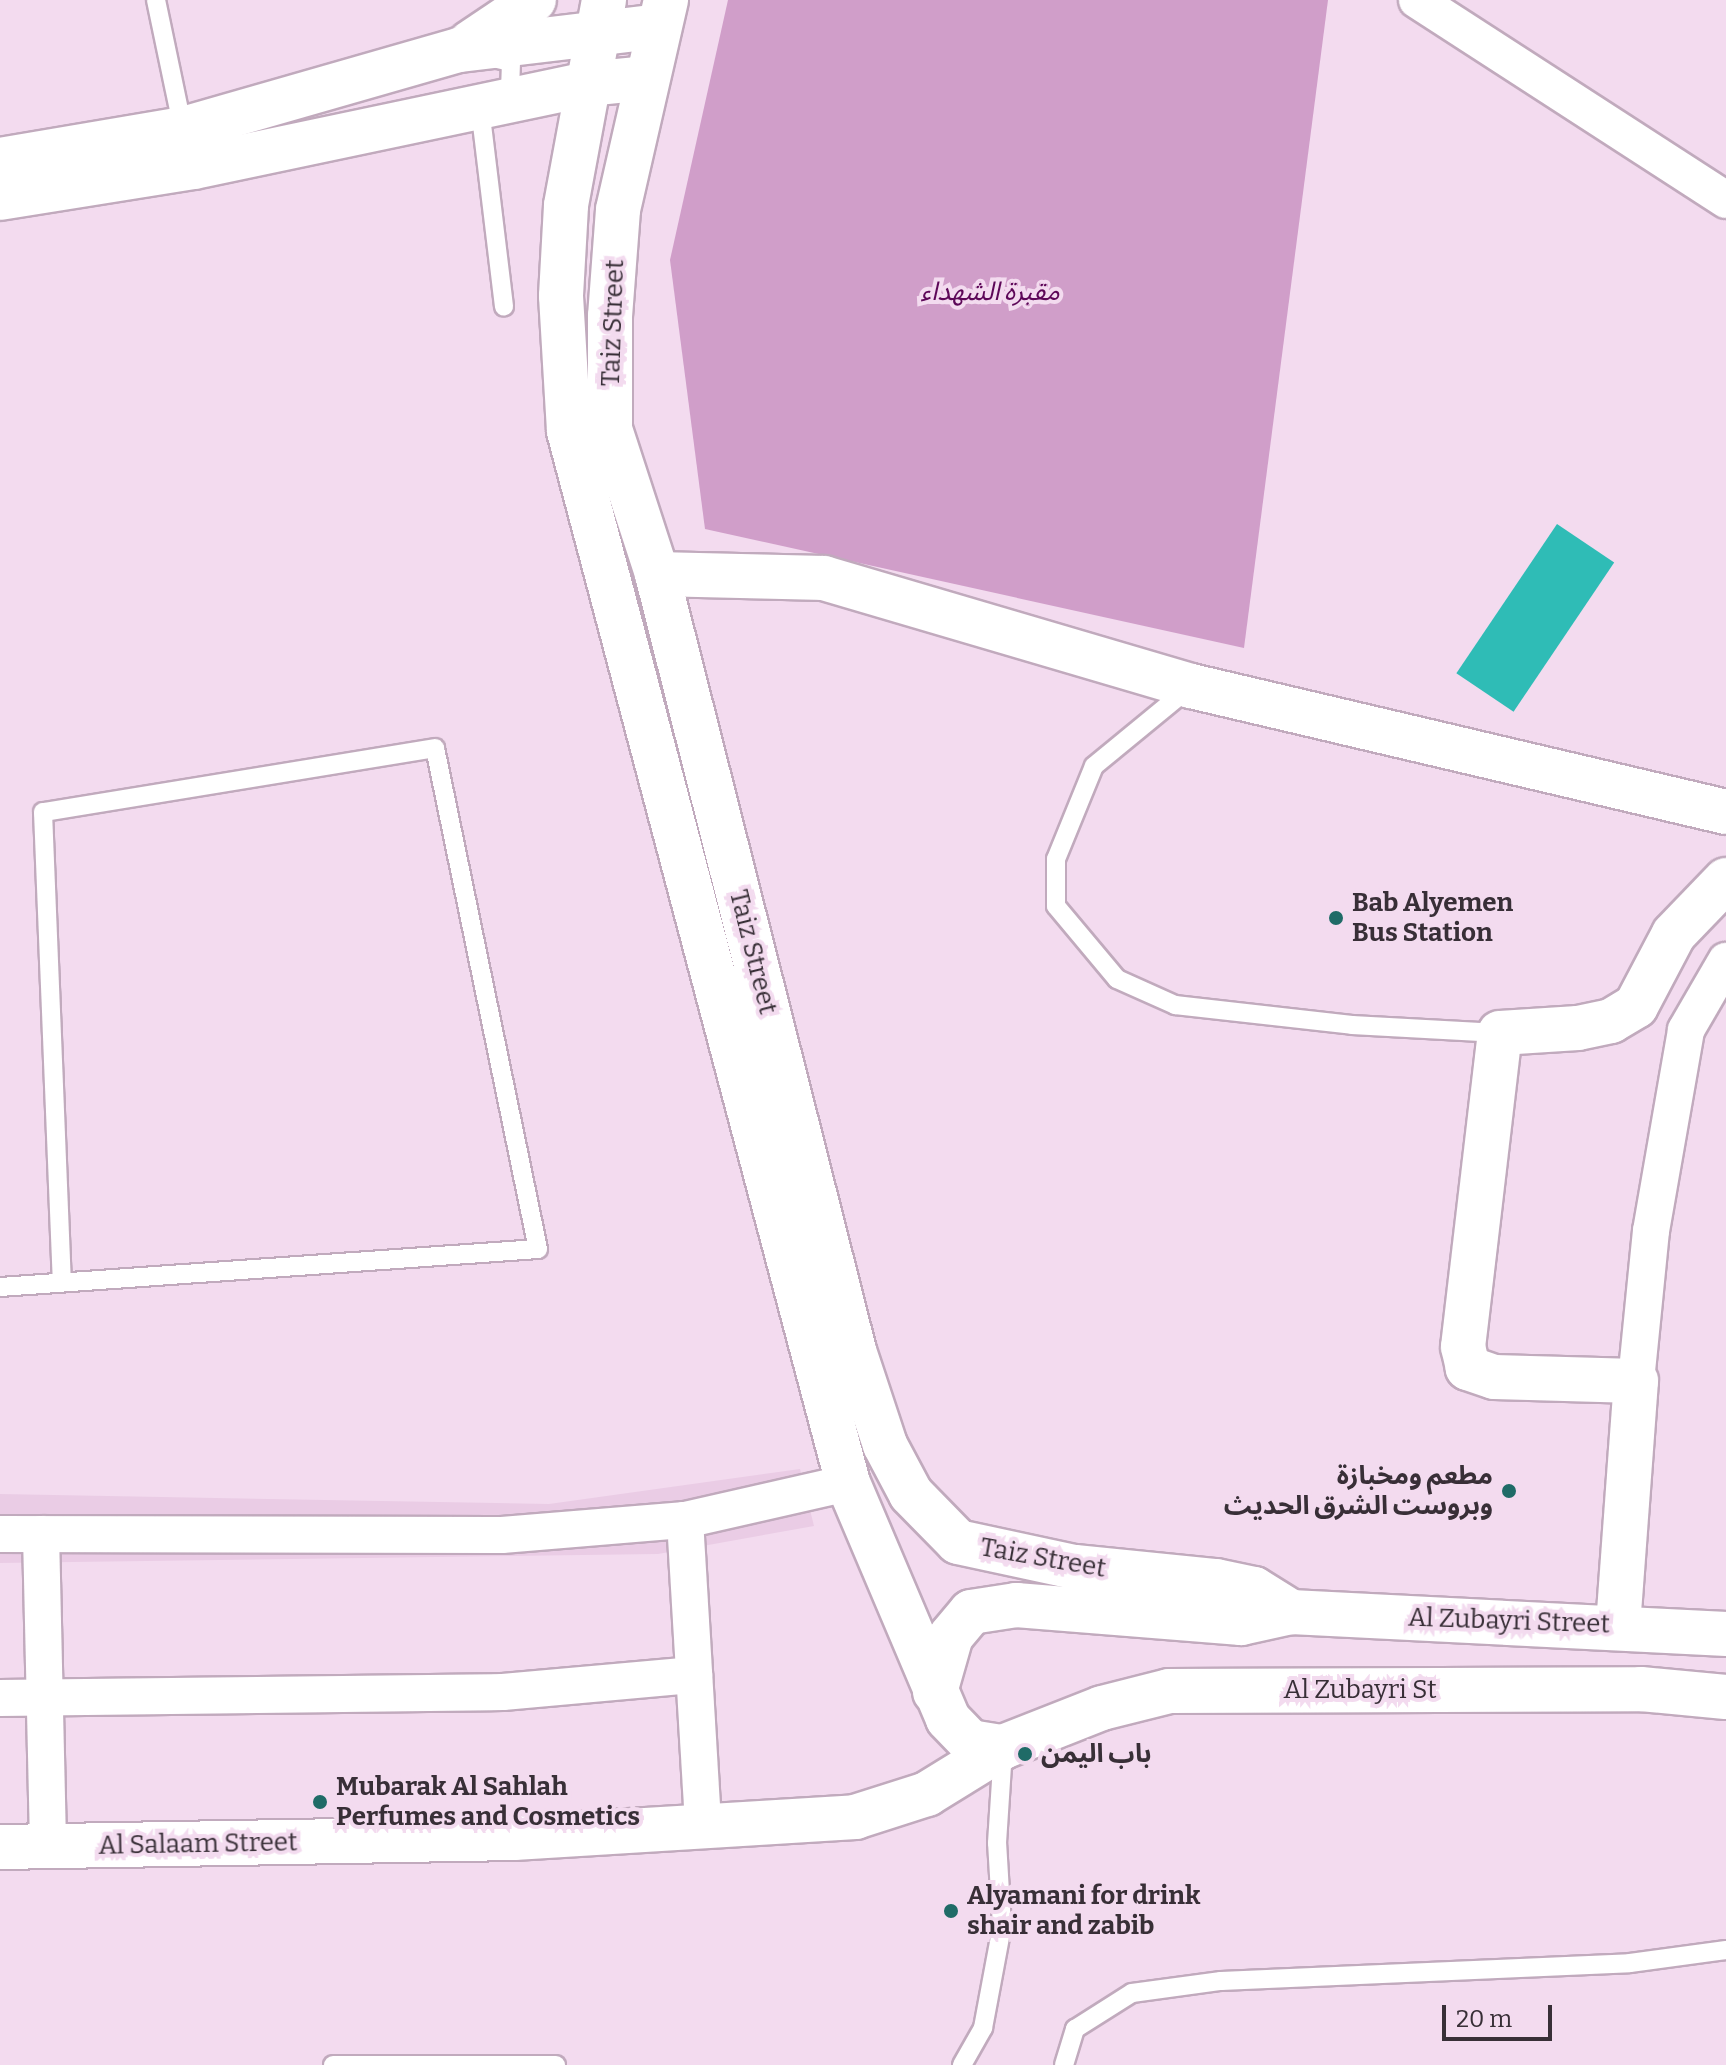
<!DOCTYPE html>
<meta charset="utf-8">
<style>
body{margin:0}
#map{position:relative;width:1726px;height:2065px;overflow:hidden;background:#f3dbef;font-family:Bitter,"Noto Sans Arabic",serif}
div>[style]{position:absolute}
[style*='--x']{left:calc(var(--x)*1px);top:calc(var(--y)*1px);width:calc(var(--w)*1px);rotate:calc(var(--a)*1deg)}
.built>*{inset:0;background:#eacce5}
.green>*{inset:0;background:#d09ec9}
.building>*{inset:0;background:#2fbcb6;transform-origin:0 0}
.roads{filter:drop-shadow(2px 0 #c1aabd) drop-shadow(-2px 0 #c1aabd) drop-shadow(0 2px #c1aabd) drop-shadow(0 -2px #c1aabd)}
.service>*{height:18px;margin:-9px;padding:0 9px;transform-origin:9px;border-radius:9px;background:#fff}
.minor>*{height:36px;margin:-18px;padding:0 18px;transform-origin:18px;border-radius:18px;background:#fff}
.tertiary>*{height:44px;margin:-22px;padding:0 22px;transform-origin:22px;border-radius:22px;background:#fff}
.primary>*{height:44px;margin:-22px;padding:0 22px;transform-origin:22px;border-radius:22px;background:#fff}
.dots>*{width:22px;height:22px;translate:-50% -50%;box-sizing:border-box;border:4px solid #f3dbef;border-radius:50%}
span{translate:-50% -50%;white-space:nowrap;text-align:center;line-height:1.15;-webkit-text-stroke:8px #f3dbef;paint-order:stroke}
.park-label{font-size:26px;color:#5d0758;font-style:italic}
.street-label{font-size:26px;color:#382f37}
.poi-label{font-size:26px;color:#382f37;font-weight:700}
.left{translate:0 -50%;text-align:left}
.right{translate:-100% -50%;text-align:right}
.scale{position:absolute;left:1442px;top:2005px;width:110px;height:36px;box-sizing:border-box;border:4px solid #382f37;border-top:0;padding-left:10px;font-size:24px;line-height:28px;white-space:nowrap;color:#382f37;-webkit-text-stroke:6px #f3dbef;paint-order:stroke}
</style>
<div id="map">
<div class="built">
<i style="clip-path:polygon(800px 1469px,814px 1526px,658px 1554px,0 1563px,0 1494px,549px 1504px)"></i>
</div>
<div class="green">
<i style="clip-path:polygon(728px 0,1328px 0,1244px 648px,705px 529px,670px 260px)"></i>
</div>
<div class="building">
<i style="left:1557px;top:524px;width:69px;height:180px;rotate:34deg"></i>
</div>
<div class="roads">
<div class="service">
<i style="--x:156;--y:0;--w:132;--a:78.2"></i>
<i style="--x:493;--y:58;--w:18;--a:13"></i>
<i style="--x:511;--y:62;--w:26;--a:92"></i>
<i style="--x:510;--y:88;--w:36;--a:146"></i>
<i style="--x:480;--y:108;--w:200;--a:83.1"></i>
<i style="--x:1189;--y:688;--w:123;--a:140.6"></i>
<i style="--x:1094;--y:766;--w:100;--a:112.2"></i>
<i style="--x:1056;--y:859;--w:47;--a:90"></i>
<i style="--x:1056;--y:906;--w:95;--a:50.1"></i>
<i style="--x:1117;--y:979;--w:64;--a:24.1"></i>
<i style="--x:1175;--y:1005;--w:178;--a:6.4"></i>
<i style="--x:1352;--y:1025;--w:147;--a:3.1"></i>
<i style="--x:0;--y:1287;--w:539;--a:-4.04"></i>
<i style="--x:538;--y:1249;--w:511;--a:-101.62"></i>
<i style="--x:435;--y:748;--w:397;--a:170.7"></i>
<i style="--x:43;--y:812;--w:467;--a:87.7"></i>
<i style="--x:333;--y:2065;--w:223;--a:0"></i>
<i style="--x:962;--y:2065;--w:43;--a:-60.4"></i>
<i style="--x:983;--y:2028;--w:104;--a:-79.4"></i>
<i style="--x:1002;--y:1926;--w:83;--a:-93.4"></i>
<i style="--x:997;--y:1843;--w:93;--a:-86.3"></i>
<i style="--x:1064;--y:2065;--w:38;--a:-73"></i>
<i style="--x:1075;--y:2029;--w:67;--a:-32.3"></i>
<i style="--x:1132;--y:1993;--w:90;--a:-7.7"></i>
<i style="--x:1221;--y:1981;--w:409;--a:-2.5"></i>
<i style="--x:1630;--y:1963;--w:97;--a:-7.7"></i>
</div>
<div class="minor">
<i style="--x:1417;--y:0;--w:368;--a:32.9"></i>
<i style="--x:1636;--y:1381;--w:151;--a:-84.3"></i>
<i style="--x:1651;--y:1231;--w:204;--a:-80.1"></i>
<i style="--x:1686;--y:1030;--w:80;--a:-59.9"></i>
<i style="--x:685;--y:1520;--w:307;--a:86.6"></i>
<i style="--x:0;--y:1534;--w:502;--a:0.11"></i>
<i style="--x:502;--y:1535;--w:184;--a:-4.7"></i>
<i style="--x:685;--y:1520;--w:167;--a:-12.8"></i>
<i style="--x:41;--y:1534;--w:312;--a:88.7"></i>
<i style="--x:0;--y:1698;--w:503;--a:-0.68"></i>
<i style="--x:503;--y:1692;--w:192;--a:-5.1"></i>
</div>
<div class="tertiary">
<i style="--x:470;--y:43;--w:77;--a:-33.9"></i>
<i style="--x:0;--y:160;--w:186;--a:-9.6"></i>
<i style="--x:183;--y:129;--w:287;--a:-16"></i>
<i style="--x:459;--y:50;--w:201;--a:-6.8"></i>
<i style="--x:0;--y:198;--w:196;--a:-9.1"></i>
<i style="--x:194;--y:167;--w:402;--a:-11.9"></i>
<i style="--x:587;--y:84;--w:59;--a:-5.8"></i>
<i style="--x:657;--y:574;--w:167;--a:1.4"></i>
<i style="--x:824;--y:578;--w:383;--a:16.4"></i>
<i style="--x:1191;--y:686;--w:550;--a:13.25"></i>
<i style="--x:1618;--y:1626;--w:246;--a:-85.8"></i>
<i style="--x:1636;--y:1381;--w:142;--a:-178.4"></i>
<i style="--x:1494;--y:1377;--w:28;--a:-161"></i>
<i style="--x:1468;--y:1368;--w:22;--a:-103"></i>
<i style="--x:1463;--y:1347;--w:316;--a:-83.3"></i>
<i style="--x:1500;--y:1033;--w:78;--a:-3.7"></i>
<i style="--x:1578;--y:1028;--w:34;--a:-12"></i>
<i style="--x:1611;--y:1021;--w:29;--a:-31"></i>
<i style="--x:1636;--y:1006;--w:81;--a:-62.2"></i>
<i style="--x:1674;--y:934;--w:75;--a:-46.1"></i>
<i style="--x:0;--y:1847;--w:514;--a:-1"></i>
<i style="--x:514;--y:1838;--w:342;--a:-3.5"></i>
<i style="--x:855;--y:1817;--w:76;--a:-17.7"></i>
<i style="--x:927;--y:1794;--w:89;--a:-31.7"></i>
</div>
<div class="primary">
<i style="--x:604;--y:0;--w:209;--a:100.5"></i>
<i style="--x:566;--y:206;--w:90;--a:93.2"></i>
<i style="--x:561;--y:296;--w:135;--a:86.6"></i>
<i style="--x:569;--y:431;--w:1088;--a:75.15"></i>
<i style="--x:848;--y:1483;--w:256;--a:67"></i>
<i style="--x:948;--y:1719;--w:32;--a:46"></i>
<i style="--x:970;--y:1742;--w:33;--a:9"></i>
<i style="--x:1003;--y:1747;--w:106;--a:-21.5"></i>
<i style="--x:1102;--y:1708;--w:69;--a:-14.2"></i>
<i style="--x:1169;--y:1691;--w:472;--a:-0.2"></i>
<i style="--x:1641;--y:1689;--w:85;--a:5.4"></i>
<i style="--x:666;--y:0;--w:215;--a:102.9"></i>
<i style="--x:618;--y:210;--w:106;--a:94.3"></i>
<i style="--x:610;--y:316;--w:113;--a:90"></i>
<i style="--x:610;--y:429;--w:152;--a:72"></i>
<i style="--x:657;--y:574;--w:802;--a:75.77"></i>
<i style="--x:854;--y:1351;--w:99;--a:71.7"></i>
<i style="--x:885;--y:1445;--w:55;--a:62"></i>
<i style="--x:911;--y:1494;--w:67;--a:45.6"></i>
<i style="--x:958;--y:1542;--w:120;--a:12.1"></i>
<i style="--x:1075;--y:1567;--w:142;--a:5.7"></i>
<i style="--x:1216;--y:1581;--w:39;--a:12"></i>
<i style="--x:1254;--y:1589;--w:44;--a:31.9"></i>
<i style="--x:935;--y:1692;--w:58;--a:-74.1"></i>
<i style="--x:951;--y:1636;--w:31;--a:-50"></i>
<i style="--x:971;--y:1612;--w:46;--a:-8.8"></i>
<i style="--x:1016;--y:1605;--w:226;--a:4.6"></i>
<i style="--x:1241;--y:1623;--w:51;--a:-12.4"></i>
<i style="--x:1291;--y:1612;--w:436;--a:2.9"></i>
</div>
</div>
<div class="dots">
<i style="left:1336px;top:918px;background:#1f6b67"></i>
<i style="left:1509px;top:1491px;background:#1f6b67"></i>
<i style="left:1025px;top:1754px;background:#1f6b67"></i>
<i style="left:320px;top:1802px;background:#1f6b67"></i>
<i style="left:951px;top:1911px;background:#1f6b67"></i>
</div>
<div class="park-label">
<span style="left:990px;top:292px">مقبرة الشهداء</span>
</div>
<div class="street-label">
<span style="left:613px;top:323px;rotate:-88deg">Taiz Street</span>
<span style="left:753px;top:952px;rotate:76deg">Taiz Street</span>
<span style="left:1043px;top:1558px;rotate:10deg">Taiz Street</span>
<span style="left:1509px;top:1621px;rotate:2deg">Al Zubayri Street</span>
<span style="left:1360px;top:1690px">Al Zubayri St</span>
<span style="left:198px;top:1844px;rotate:-1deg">Al Salaam Street</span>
</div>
<div class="poi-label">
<span class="left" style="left:1352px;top:918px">Bab Alyemen<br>Bus Station</span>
<span class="right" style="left:1493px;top:1491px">مطعم ومخبازة<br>وبروست الشرق الحديث</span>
<span class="left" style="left:1041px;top:1754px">باب اليمن</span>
<span class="left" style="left:336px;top:1802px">Mubarak Al Sahlah<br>Perfumes and Cosmetics</span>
<span class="left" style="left:967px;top:1911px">Alyamani for drink<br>shair and zabib</span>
</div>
<div class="scale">20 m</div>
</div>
